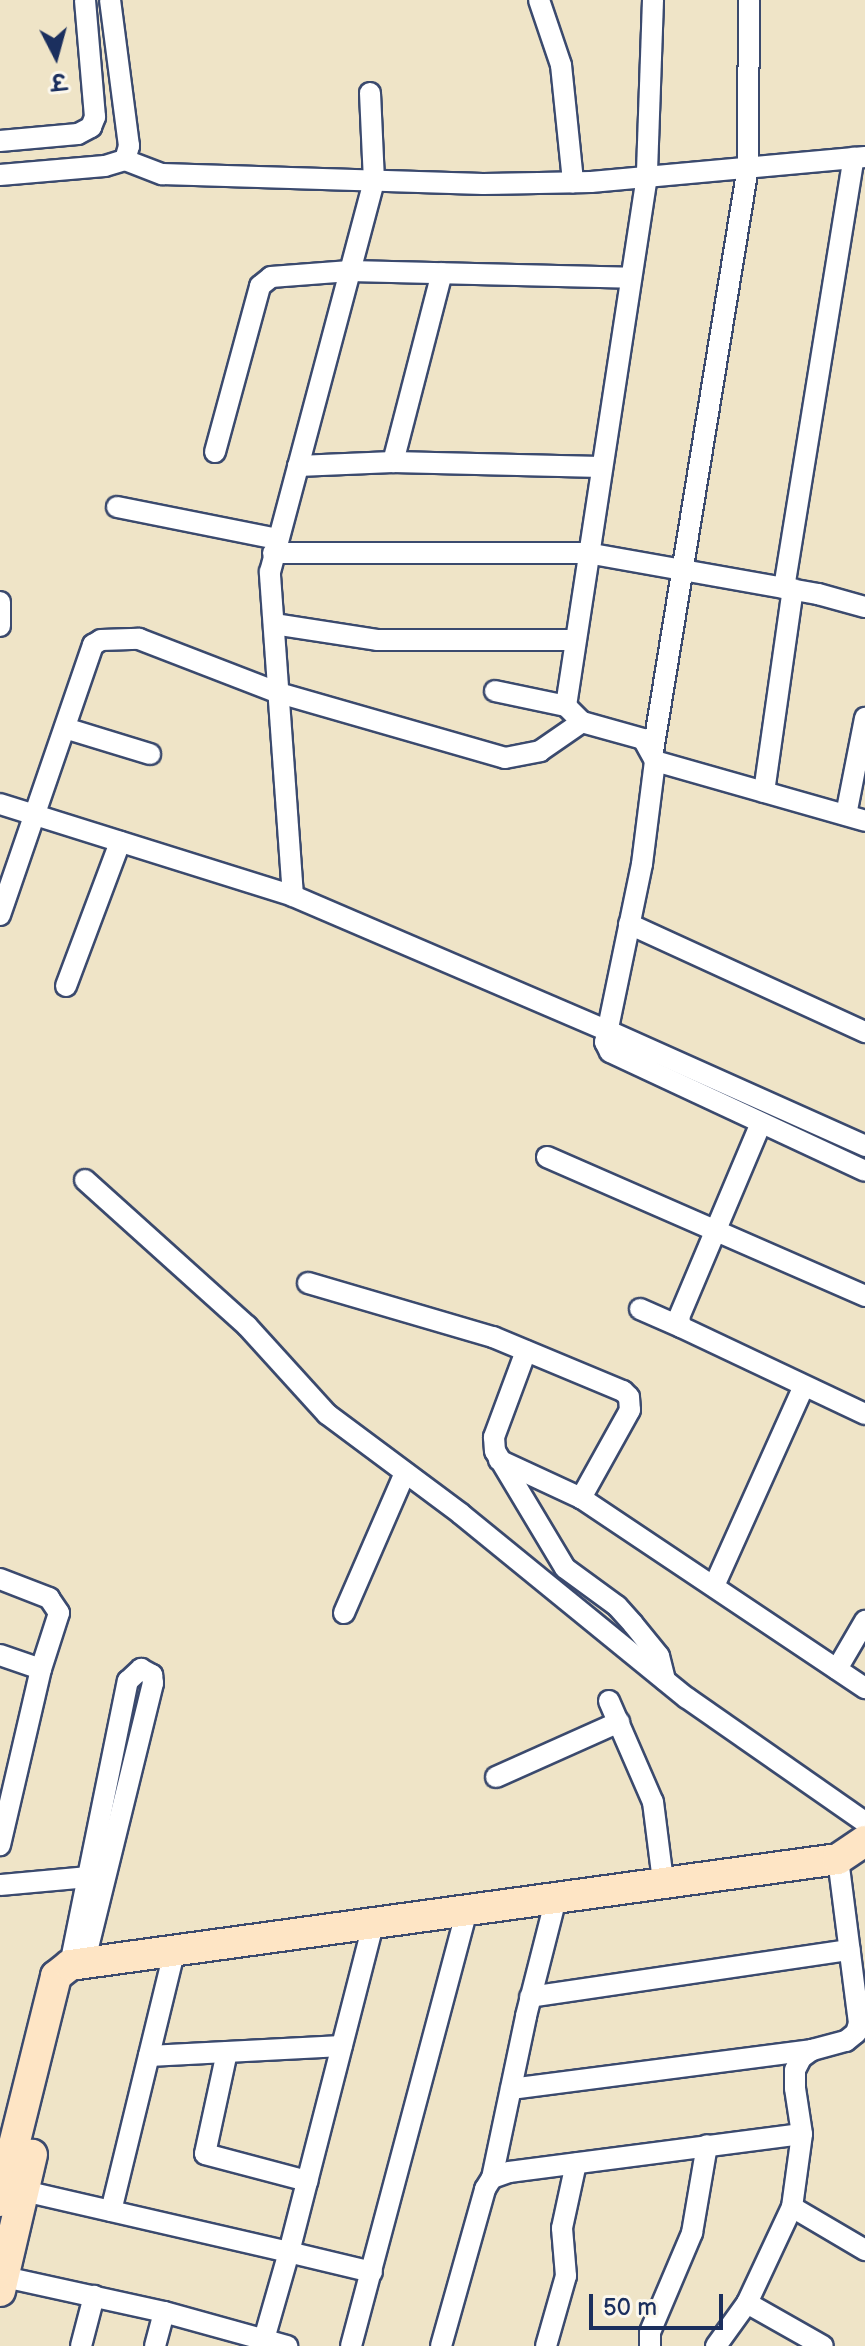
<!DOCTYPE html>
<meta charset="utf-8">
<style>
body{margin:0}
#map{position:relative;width:865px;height:2346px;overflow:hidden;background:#efe4c7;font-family:"Balsamiq Sans","Playpen Sans Deva",sans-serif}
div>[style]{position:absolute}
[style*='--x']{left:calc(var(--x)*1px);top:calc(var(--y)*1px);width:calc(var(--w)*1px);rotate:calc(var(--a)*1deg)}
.roads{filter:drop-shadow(2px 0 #3b4a6e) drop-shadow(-2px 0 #3b4a6e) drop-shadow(0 2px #3b4a6e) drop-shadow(0 -2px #3b4a6e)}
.street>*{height:20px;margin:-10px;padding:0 10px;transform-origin:10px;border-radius:10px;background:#fff}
.secondary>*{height:30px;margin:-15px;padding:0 15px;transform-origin:15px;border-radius:15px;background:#fee5c5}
span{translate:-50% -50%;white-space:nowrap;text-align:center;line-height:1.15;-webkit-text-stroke:7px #fbf7ec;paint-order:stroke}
.north{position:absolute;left:16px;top:16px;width:80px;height:80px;-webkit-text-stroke:6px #fbf7ec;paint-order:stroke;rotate:174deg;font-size:22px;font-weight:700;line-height:32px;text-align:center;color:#1b2f5e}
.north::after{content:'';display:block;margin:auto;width:28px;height:36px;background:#1b2f5e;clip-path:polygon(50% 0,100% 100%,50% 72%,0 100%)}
.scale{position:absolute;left:589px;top:2294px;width:134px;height:36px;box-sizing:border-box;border:4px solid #1b2f5e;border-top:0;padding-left:10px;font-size:24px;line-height:28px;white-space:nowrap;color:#1b2f5e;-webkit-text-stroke:6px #fbf7ec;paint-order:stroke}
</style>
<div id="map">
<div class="roads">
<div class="street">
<i style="--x:539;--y:0;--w:69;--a:71.3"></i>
<i style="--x:561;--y:65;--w:118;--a:84.1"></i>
<i style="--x:653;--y:0;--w:176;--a:92"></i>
<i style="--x:647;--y:176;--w:536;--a:98.69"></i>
<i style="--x:566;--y:706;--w:23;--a:45"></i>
<i style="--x:582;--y:722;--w:63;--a:15.6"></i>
<i style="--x:643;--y:739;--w:25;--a:61"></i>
<i style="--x:655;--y:761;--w:104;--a:97.2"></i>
<i style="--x:642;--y:864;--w:182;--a:101.7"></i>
<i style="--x:605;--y:1042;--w:11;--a:63"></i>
<i style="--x:610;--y:1052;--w:281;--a:25"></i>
<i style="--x:0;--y:141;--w:78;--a:-5.1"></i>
<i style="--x:78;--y:134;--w:15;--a:-28"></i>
<i style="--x:91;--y:127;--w:11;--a:-68"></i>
<i style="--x:95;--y:117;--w:117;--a:-94.9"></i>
<i style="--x:125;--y:160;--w:40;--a:21"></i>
<i style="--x:162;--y:174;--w:321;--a:1.8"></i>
<i style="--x:483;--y:184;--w:108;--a:-1.1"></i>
<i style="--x:591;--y:182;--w:275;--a:-5.2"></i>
<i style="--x:0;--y:175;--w:105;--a:-4.9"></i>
<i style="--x:105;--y:166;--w:21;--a:-17"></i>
<i style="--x:125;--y:160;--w:15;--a:-74"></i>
<i style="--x:129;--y:146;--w:147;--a:-97.4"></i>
<i style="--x:215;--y:452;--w:172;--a:-74.8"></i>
<i style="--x:260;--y:286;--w:14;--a:-39"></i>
<i style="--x:271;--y:277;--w:79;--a:-4.3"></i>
<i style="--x:350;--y:271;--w:281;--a:1.4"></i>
<i style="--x:393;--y:462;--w:195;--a:-75.5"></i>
<i style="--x:298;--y:466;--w:95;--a:-2.4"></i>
<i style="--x:393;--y:462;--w:208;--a:1.4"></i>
<i style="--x:117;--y:507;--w:163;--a:11.3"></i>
<i style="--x:273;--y:553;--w:314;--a:0"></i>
<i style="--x:587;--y:553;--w:235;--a:10.1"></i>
<i style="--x:818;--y:594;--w:49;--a:15.5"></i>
<i style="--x:784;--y:588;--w:436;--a:-80.8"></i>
<i style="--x:0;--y:602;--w:24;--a:90"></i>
<i style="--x:274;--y:624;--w:104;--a:8.8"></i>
<i style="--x:377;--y:640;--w:198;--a:0"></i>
<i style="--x:495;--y:691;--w:73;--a:11.9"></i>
<i style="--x:65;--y:728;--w:89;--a:17"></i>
<i style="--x:653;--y:751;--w:592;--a:-80.76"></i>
<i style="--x:748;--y:167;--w:167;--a:-89.7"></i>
<i style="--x:655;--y:761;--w:218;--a:15.9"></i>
<i style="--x:764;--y:792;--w:205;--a:-81.9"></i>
<i style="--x:0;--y:804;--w:307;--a:17.4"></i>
<i style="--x:293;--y:896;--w:340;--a:23.2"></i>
<i style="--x:606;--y:1030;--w:284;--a:24.1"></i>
<i style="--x:846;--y:815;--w:99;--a:-78.9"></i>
<i style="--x:293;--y:896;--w:325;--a:-94.1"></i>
<i style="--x:270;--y:572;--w:405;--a:-75.1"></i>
<i style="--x:374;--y:181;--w:88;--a:-92.6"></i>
<i style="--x:0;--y:915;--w:286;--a:-71"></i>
<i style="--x:93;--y:645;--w:9;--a:-32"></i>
<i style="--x:101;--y:640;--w:38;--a:-2"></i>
<i style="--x:139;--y:639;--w:150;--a:21.1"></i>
<i style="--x:279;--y:693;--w:235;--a:16"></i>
<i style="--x:505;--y:758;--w:36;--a:-11"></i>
<i style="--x:540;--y:751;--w:51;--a:-34.6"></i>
<i style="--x:629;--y:924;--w:260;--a:24.6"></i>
<i style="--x:66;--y:986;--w:154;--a:-69.4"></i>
<i style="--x:761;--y:1123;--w:211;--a:112.9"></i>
<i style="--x:679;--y:1317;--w:10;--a:79"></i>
<i style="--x:681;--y:1327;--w:204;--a:25.3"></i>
<i style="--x:547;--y:1157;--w:347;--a:23.6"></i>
<i style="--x:85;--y:1180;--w:218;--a:42"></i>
<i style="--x:247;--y:1326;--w:119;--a:47.7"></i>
<i style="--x:327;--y:1414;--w:167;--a:36.7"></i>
<i style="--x:461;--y:1514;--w:291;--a:39.2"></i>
<i style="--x:687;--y:1698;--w:217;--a:34.9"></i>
<i style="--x:308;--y:1283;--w:193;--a:16.3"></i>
<i style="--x:493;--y:1337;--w:141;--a:22.6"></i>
<i style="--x:623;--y:1391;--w:8;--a:45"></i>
<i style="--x:629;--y:1397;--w:13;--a:86"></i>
<i style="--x:630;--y:1410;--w:101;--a:119.1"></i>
<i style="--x:640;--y:1309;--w:45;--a:23.7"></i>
<i style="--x:526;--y:1351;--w:92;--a:110.4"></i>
<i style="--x:494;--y:1437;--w:14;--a:86"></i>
<i style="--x:495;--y:1451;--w:136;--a:59.1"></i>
<i style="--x:565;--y:1568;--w:64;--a:36.2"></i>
<i style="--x:617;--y:1606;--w:24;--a:48"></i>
<i style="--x:633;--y:1624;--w:41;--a:50.9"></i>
<i style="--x:659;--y:1656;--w:25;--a:76"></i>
<i style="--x:499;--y:1460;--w:90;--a:24.9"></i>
<i style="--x:581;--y:1498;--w:342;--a:33.8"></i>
<i style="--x:0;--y:1579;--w:53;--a:21.2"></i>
<i style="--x:49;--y:1598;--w:18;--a:56"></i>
<i style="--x:59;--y:1613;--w:59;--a:107.8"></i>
<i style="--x:41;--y:1669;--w:181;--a:103.1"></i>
<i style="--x:714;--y:1586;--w:219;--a:-65.8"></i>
<i style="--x:344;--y:1613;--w:153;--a:-66.5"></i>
<i style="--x:0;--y:1655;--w:43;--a:18.9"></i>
<i style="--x:837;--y:1669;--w:56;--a:-59.7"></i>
<i style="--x:609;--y:1701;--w:110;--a:66.5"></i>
<i style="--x:653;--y:1802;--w:80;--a:82.8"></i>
<i style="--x:496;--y:1777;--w:135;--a:-24.1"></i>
<i style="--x:0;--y:1885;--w:98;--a:-5.2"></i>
<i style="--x:70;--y:1965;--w:290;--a:-78.5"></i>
<i style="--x:128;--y:1681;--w:18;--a:-43"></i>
<i style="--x:141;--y:1669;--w:13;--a:29"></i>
<i style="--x:152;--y:1675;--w:8;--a:83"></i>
<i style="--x:153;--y:1683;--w:288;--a:103.8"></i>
<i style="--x:530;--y:1997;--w:323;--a:-8.4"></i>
<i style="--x:227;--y:2052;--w:104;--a:102.2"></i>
<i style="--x:205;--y:2154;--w:106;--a:14.8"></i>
<i style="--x:149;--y:2056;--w:193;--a:-3"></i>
<i style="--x:511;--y:2089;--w:304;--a:-7.4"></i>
<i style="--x:802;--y:2134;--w:47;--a:-98.7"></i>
<i style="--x:795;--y:2088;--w:18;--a:-90"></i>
<i style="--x:795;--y:2070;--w:13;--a:-63"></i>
<i style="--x:801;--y:2058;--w:14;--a:-36"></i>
<i style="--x:812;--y:2050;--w:35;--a:-15"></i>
<i style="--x:846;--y:2041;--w:13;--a:-39"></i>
<i style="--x:856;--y:2033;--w:10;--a:-73"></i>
<i style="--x:859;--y:2023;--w:165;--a:-97.3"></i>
<i style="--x:492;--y:2178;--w:166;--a:-78.1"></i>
<i style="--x:526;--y:2016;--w:122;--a:-75.7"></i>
<i style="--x:11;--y:2188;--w:285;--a:13"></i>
<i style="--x:289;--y:2252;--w:91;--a:106"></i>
<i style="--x:792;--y:2207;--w:85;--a:30.5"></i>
<i style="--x:111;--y:2211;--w:266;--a:-76.3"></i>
<i style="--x:372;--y:2272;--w:85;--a:-166.5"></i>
<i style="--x:289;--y:2252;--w:338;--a:-75.6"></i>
<i style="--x:0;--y:2276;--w:168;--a:12.4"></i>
<i style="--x:164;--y:2312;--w:128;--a:15.5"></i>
<i style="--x:81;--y:2346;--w:52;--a:-75.4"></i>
<i style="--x:155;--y:2346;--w:35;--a:-75"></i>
<i style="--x:351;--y:2346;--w:450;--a:-75.1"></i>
<i style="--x:441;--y:2346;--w:163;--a:-74.3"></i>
<i style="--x:485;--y:2189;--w:13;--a:-58"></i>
<i style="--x:492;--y:2178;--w:18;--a:-19"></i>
<i style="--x:509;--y:2172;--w:295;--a:-7.4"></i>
<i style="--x:802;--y:2134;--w:74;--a:97.8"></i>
<i style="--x:792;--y:2207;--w:106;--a:115.1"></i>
<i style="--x:747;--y:2303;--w:87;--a:29.5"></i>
<i style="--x:546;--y:2346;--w:73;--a:-74.1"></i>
<i style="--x:566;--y:2276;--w:48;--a:-94.8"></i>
<i style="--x:562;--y:2228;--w:66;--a:-77.8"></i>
<i style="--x:650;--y:2346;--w:14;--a:-90"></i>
<i style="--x:650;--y:2332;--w:108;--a:-67"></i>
<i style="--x:692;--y:2233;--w:89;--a:-80.3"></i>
<i style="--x:716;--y:2346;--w:53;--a:-54.2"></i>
</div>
<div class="secondary">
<i style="--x:0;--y:2201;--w:232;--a:-76"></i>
<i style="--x:56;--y:1976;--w:18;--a:-38"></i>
<i style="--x:70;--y:1965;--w:775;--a:-7.86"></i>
<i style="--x:838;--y:1859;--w:32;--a:-34"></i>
<i style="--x:0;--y:2291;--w:140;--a:-76.8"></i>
</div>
</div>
<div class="north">उ</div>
<div class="scale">50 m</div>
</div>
